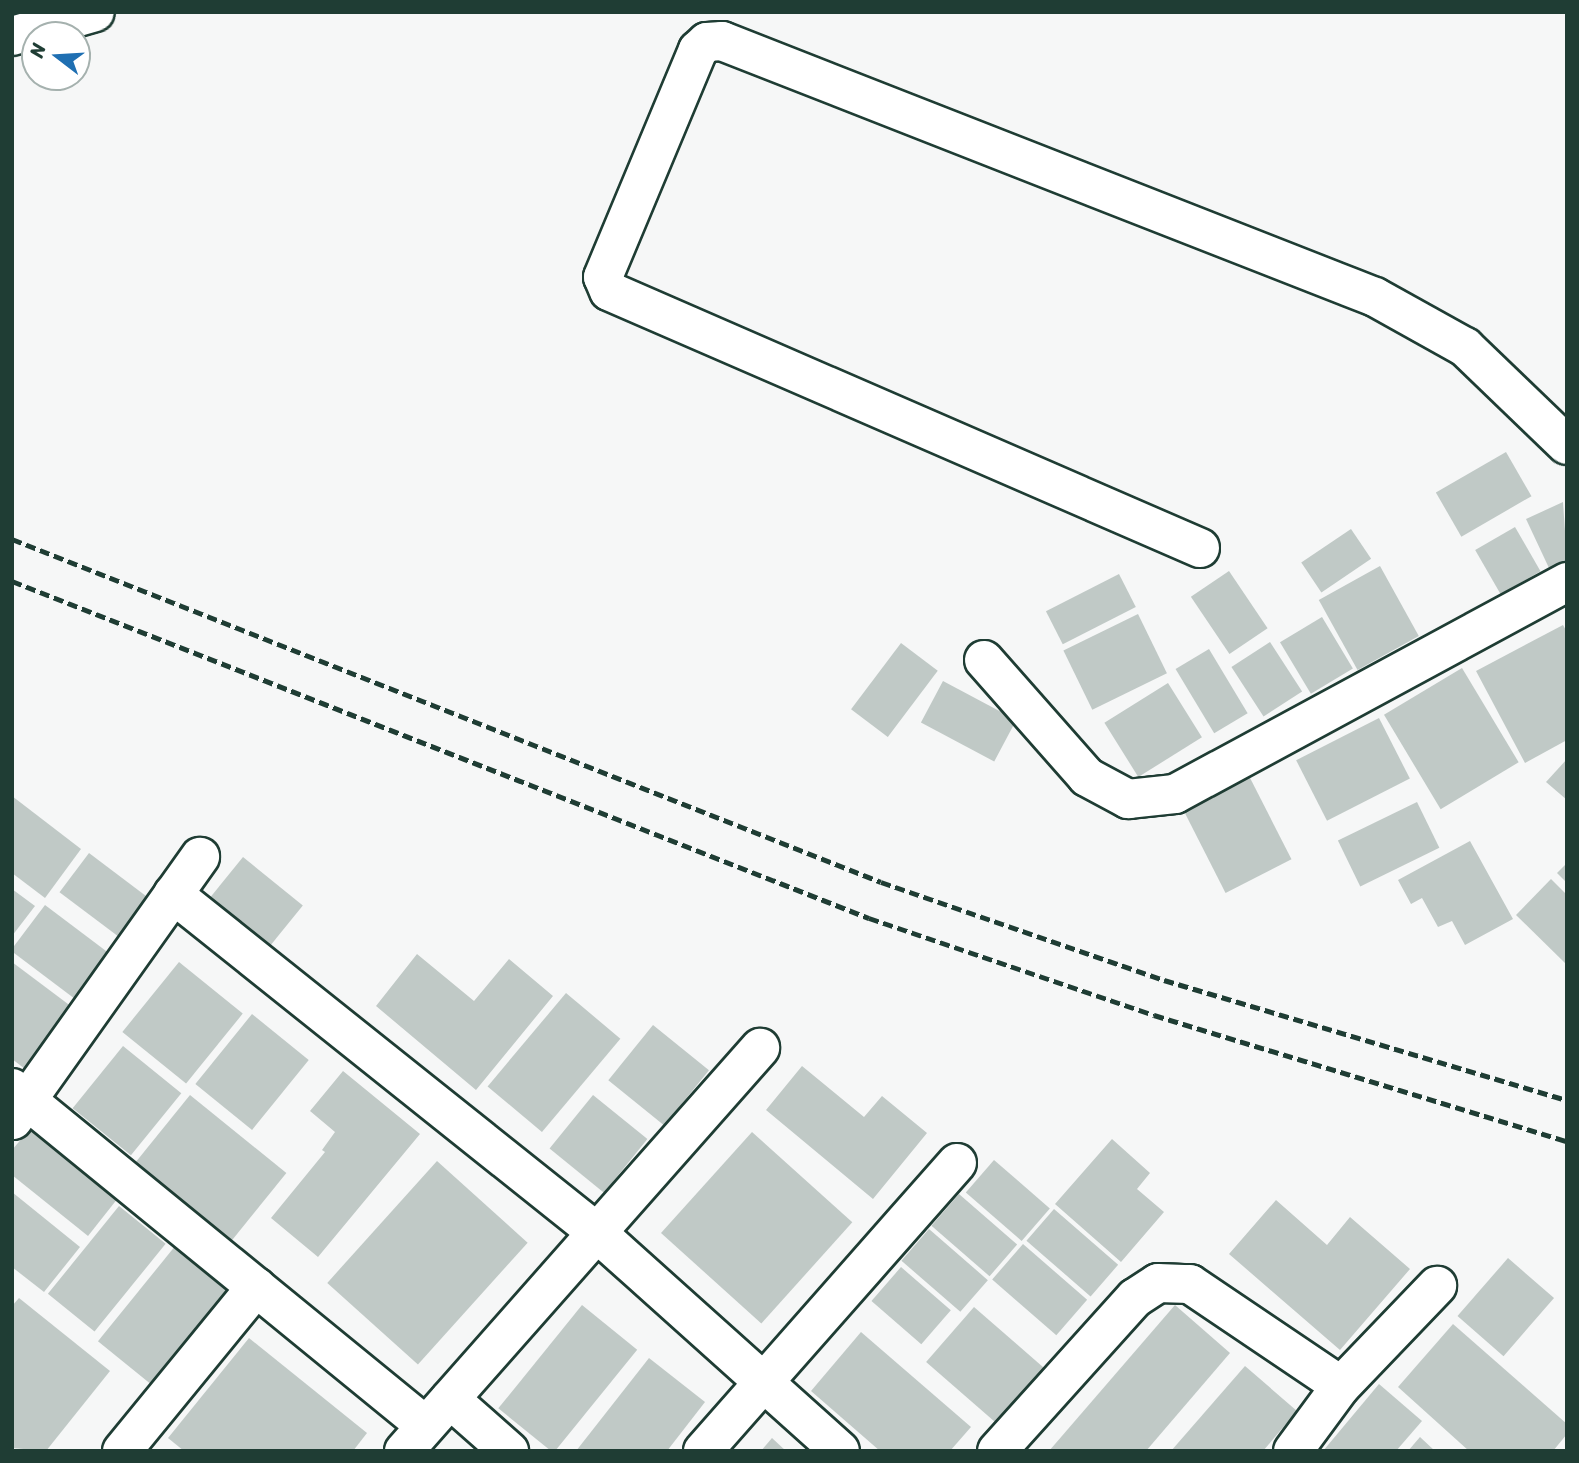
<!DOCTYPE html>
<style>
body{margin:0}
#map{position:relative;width:1579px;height:1463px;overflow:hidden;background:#f6f7f7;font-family:Sriracha,sans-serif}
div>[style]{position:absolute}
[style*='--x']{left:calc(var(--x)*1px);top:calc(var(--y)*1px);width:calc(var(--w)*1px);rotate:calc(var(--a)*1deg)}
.building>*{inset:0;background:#c0c9c6;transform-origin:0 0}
.roads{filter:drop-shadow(2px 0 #1f3d34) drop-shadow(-2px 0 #1f3d34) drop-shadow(0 2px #1f3d34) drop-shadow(0 -2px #1f3d34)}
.street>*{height:38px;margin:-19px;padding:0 19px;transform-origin:19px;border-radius:19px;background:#fff}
.rail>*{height:5px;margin-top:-2.5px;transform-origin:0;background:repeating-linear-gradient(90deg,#1f3d34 0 10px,transparent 0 15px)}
span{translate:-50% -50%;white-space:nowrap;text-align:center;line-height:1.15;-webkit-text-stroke:5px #fff;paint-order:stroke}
.frame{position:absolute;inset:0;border:14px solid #1f3d34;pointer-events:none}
.north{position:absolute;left:21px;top:21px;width:70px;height:70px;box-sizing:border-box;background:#fff;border:2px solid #a5b1ae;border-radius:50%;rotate:287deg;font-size:19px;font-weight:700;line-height:28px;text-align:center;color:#1f3d34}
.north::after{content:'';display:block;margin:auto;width:24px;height:32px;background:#1f6fb2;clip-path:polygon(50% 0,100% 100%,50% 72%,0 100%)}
</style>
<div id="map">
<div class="building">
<i style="left:1506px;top:452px;width:51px;height:81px;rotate:60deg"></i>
<i style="clip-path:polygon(1563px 502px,1567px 560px,1549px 568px,1526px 519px)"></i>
<i style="left:1515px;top:527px;width:51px;height:46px;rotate:60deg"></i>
<i style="left:1351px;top:529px;width:36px;height:60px;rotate:56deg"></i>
<i style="left:1380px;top:566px;width:80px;height:70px;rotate:61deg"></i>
<i style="left:1229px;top:571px;width:69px;height:46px;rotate:56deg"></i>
<i style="left:1119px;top:574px;width:37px;height:82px;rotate:63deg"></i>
<i style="left:1138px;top:614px;width:66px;height:83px;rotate:64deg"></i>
<i style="left:1322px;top:617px;width:60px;height:49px;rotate:59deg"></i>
<i style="clip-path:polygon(1563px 625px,1567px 632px,1567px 740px,1525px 763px,1476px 671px)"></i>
<i style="left:1270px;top:642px;width:59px;height:46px;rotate:57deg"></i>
<i style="left:901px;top:643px;width:46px;height:83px;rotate:37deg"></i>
<i style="left:1209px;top:649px;width:75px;height:39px;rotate:59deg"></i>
<i style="left:1462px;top:668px;width:110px;height:91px;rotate:59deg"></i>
<i style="left:943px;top:681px;width:83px;height:47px;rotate:28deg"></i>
<i style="left:1168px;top:683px;width:64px;height:75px;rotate:58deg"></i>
<i style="left:1379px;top:718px;width:68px;height:93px;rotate:63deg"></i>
<i style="clip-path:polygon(1567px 759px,1567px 800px,1546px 782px)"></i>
<i style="left:1247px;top:772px;width:98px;height:74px;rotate:63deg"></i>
<i style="clip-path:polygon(12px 796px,81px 849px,45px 898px,12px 873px)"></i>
<i style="left:1417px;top:802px;width:51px;height:88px;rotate:64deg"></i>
<i style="clip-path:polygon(1470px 841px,1513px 919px,1465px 945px,1452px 921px,1438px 927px,1422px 898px,1411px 904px,1398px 880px)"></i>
<i style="left:89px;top:853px;width:80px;height:49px;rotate:37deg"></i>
<i style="left:243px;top:857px;width:77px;height:58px;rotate:39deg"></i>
<i style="clip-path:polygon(1567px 863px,1567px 883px,1557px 873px)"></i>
<i style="clip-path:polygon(1551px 879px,1567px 895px,1567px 965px,1516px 915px)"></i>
<i style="clip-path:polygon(12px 889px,35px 906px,12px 936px)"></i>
<i style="left:45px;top:905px;width:86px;height:57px;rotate:37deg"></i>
<i style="clip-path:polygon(417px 954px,474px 1001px,509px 959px,553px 996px,476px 1090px,376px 1006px)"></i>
<i style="clip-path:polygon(12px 962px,76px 1010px,29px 1072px,12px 1059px)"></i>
<i style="left:179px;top:962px;width:82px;height:90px;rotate:39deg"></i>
<i style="left:566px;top:993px;width:71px;height:122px;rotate:40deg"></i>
<i style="left:252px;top:1014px;width:73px;height:90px;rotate:39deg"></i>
<i style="left:653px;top:1025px;width:72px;height:71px;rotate:39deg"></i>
<i style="left:123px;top:1046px;width:75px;height:80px;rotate:39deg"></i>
<i style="clip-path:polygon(802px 1066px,864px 1117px,882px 1096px,927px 1133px,873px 1199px,766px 1110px)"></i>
<i style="clip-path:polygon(343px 1071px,420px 1134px,318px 1257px,271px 1218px,325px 1152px,322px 1150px,335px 1132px,310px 1111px)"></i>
<i style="left:190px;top:1095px;width:124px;height:88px;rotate:39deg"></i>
<i style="left:593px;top:1095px;width:70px;height:69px;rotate:39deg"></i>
<i style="clip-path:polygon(35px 1123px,122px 1193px,88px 1236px,12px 1175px,12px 1150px)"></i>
<i style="left:752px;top:1132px;width:135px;height:136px;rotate:42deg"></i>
<i style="clip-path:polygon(1112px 1139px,1150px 1173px,1137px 1189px,1164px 1212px,1121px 1262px,1055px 1204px)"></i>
<i style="left:994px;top:1160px;width:74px;height:43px;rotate:41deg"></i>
<i style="left:437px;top:1161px;width:122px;height:164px;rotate:42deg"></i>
<i style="clip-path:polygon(12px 1192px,80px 1247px,44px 1292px,12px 1267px)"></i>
<i style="left:959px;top:1194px;width:77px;height:42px;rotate:41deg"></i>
<i style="clip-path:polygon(1276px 1200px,1327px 1245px,1350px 1217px,1410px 1269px,1340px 1350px,1229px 1254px)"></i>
<i style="left:119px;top:1206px;width:60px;height:113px;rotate:39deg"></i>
<i style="left:1054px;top:1209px;width:85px;height:42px;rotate:41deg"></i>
<i style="left:929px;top:1229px;width:78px;height:42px;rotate:41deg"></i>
<i style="left:1023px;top:1244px;width:85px;height:47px;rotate:41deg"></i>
<i style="left:176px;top:1245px;width:77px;height:124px;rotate:39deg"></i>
<i style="left:1508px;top:1258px;width:61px;height:77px;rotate:41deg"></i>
<i style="left:901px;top:1267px;width:66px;height:45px;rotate:41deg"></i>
<i style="clip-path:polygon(19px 1298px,110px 1371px,46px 1451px,12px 1448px,12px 1306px)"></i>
<i style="left:582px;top:1305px;width:71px;height:133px;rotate:39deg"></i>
<i style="clip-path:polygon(1175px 1305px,1230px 1353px,1146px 1451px,1049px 1451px)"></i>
<i style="left:974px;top:1307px;width:94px;height:73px;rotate:41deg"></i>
<i style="clip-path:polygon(1453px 1324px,1567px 1424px,1567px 1434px,1553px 1451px,1469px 1451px,1398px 1387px)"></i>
<i style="clip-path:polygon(861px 1332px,971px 1427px,950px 1451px,880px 1451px,811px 1391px)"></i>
<i style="clip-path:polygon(249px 1338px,367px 1433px,353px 1451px,184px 1451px,168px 1438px)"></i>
<i style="clip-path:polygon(649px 1358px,705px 1402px,667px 1451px,576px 1451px)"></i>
<i style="clip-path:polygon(1245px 1366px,1297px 1411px,1263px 1451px,1171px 1451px)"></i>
<i style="clip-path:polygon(1379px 1384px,1422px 1421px,1396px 1451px,1323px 1451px)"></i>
<i style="clip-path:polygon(1420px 1437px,1435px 1451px,1408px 1451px)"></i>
<i style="clip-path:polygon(772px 1438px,786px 1451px,761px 1451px)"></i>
</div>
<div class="roads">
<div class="street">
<i style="--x:12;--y:36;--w:86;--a:-16.1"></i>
<i style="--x:1200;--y:548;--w:644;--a:-156.5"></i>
<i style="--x:609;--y:291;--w:15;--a:-113"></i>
<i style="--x:603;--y:277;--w:246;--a:-67.3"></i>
<i style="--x:698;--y:50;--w:12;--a:-42"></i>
<i style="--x:707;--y:42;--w:15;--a:-4"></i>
<i style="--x:722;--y:41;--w:701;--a:21.41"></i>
<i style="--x:1375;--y:297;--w:103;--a:29.1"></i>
<i style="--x:1465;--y:347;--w:141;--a:43.9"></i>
<i style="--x:984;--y:660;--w:156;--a:48.6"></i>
<i style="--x:1087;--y:777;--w:47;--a:28.2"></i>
<i style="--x:1128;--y:799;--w:47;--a:-6.1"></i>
<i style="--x:1175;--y:794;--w:446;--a:-28.4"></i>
<i style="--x:173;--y:894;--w:540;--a:38.61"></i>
<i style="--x:595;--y:1231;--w:329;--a:41.9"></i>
<i style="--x:12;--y:1088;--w:534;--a:39.23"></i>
<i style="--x:13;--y:1120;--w:323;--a:-54.6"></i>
<i style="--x:450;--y:1399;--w:79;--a:41.4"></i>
<i style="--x:122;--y:1451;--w:212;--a:-50.7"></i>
<i style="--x:404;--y:1451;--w:538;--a:-48.54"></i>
<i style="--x:703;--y:1451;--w:384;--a:-48.6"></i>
<i style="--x:997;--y:1451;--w:206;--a:-48"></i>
<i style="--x:1135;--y:1298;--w:27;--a:-33"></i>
<i style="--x:1158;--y:1283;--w:32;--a:2"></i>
<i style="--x:1190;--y:1284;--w:182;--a:34"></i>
<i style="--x:1293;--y:1451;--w:81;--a:-53.6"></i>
<i style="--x:1341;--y:1386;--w:139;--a:-46.2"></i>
</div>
</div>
<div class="rail">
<i style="--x:12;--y:539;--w:934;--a:21.54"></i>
<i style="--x:881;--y:882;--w:299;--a:19.1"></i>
<i style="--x:1164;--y:980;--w:420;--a:16.6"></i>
<i style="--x:12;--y:581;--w:921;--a:21.47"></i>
<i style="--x:869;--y:918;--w:301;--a:18.8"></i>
<i style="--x:1154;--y:1015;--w:432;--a:17"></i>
</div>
<div class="frame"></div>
<div class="north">N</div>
</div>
